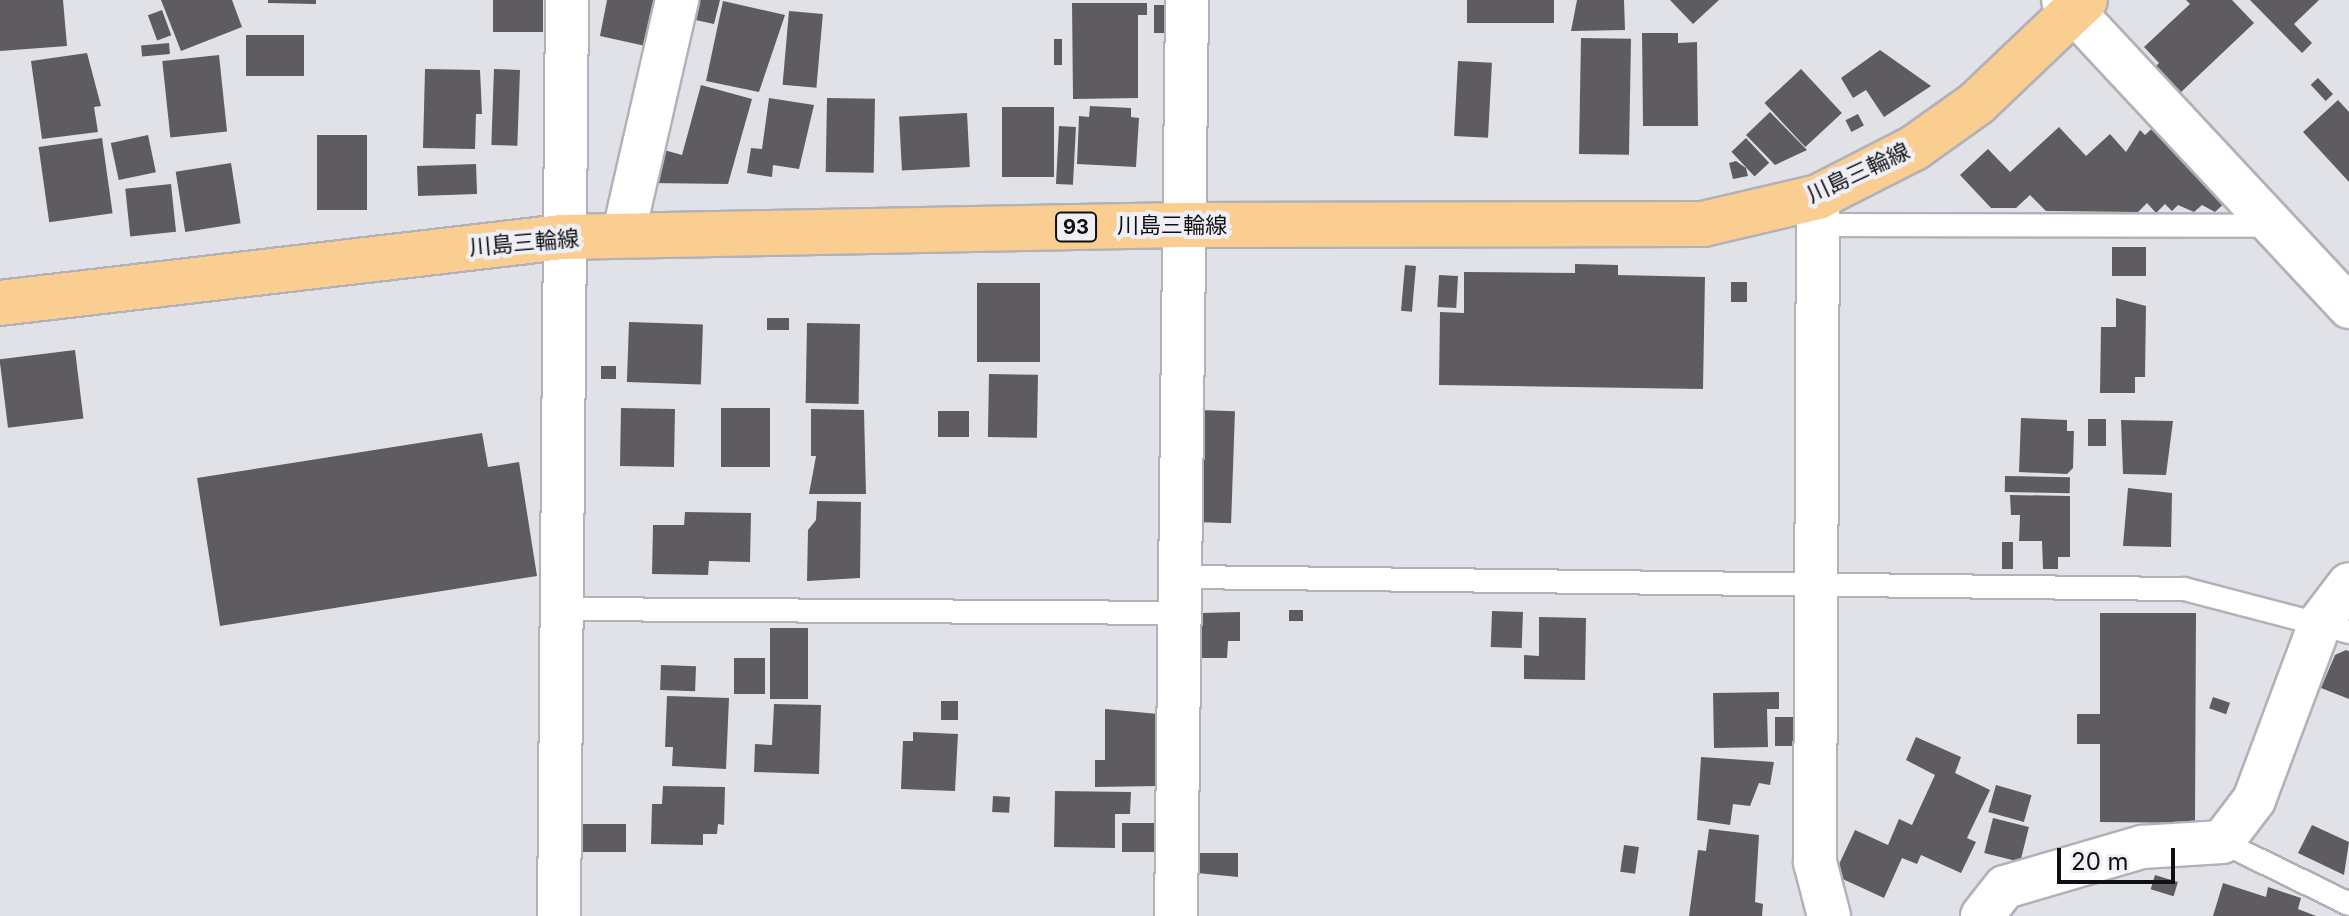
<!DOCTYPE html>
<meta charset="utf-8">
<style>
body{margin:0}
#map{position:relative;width:2349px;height:916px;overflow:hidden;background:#e1e2e8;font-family:Inter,"Noto Sans JP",sans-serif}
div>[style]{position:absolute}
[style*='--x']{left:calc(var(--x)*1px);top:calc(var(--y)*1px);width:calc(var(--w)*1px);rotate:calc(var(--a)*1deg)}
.building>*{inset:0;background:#5f5c61;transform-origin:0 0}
.roads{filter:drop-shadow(2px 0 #b1b1b7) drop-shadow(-2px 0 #b1b1b7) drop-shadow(0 2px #b1b1b7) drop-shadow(0 -2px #b1b1b7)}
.service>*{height:22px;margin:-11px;padding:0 11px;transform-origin:11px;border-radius:11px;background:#fff}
.minor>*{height:42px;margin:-21px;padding:0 21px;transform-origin:21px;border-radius:21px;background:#fff}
.primary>*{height:44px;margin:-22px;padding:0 22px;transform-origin:22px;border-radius:22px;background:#facd91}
span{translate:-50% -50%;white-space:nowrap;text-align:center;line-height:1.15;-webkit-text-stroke:8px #efeff5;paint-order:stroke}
.shield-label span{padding:2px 6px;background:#efeff5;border:2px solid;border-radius:6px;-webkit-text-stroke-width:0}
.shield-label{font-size:20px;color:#0f1012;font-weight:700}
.street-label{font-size:22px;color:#0f1012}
.scale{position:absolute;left:2057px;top:848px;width:118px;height:36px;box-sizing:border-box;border:4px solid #0f1012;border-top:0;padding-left:10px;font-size:24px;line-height:28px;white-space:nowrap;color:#0f1012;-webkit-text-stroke:6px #efeff5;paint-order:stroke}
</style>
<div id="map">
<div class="building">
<i style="clip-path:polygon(0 0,63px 0,67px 46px,0 51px)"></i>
<i style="clip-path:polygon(161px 0,232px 0,242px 27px,181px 51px)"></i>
<i style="clip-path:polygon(268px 0,316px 0,316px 4px,268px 3px)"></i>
<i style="left:493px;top:0;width:50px;height:32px"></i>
<i style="clip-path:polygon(607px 0,661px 0,650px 47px,600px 36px)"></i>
<i style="clip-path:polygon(690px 0,720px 0,714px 24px,686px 18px)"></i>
<i style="left:1467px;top:0;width:87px;height:23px"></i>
<i style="clip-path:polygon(1577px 0,1624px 0,1625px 30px,1571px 31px)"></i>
<i style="clip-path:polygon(1670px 0,1719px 0,1693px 24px)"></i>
<i style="clip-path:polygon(2186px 0,2232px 0,2254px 23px,2178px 95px,2153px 69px,2159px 63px,2144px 47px,2190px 4px)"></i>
<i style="clip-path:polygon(2250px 0,2319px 0,2294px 24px,2312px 43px,2302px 53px)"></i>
<i style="clip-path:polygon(723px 1px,785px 15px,759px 92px,706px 81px)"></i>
<i style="clip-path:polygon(1072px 3px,1147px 3px,1147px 15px,1138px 15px,1138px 98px,1073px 99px)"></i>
<i style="left:1154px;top:5px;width:15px;height:28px"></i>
<i style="left:162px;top:10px;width:27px;height:15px;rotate:70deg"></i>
<i style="left:789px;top:11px;width:34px;height:74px;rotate:5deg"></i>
<i style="clip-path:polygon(1642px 33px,1678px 33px,1678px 43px,1697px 42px,1698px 126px,1643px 126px)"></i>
<i style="left:246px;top:35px;width:58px;height:41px"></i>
<i style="left:1581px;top:38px;width:50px;height:116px;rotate:1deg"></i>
<i style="left:1054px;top:39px;width:8px;height:26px"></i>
<i style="left:169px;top:43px;width:11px;height:28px;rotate:85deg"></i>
<i style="clip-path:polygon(1880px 50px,1931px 86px,1884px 117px,1866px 90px,1853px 98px,1841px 78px)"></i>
<i style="clip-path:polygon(87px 53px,101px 106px,94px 107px,98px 132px,42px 139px,31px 61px)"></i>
<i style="left:219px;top:55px;width:77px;height:57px;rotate:84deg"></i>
<i style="left:1458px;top:61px;width:34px;height:75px;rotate:3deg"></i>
<i style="clip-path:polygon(425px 69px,480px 70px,482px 114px,476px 114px,475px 149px,423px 148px)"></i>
<i style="left:494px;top:69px;width:26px;height:76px;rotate:2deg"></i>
<i style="left:1801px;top:69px;width:60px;height:50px;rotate:47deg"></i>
<i style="left:2318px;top:78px;width:22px;height:10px;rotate:47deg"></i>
<i style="clip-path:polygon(701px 85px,752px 99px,728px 184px,650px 183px,657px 148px,682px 155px)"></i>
<i style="clip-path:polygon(769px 98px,814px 105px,799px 169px,773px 165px,772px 177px,747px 173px,751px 148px,762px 149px)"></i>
<i style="left:827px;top:98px;width:48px;height:74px;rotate:1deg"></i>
<i style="clip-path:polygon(2338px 100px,2349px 112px,2349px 182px,2303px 132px)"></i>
<i style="clip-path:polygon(1090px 106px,1131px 108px,1131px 117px,1139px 118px,1136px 167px,1077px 164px,1079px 116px,1089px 117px)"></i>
<i style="left:1002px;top:107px;width:52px;height:70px"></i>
<i style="clip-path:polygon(1770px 112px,1807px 150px,1775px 165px,1746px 135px)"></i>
<i style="left:967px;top:113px;width:54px;height:68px;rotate:87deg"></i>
<i style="left:1858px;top:114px;width:13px;height:14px;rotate:63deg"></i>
<i style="clip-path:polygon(2157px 124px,2228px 200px,2215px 212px,2202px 205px,2194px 212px,2178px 205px,2172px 211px,2165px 204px,2156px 213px,2147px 203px,2138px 212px,2046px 211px,2030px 195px,2016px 208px,1991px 208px,1960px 175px,1988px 149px,2010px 172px,2059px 127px,2086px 156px,2110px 134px,2126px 152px,2140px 130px,2145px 135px)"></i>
<i style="left:1059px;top:126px;width:17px;height:58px;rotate:3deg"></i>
<i style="left:148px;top:135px;width:38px;height:38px;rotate:78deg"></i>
<i style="left:317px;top:135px;width:50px;height:75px"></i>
<i style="left:102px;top:138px;width:76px;height:64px;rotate:82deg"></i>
<i style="left:1746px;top:138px;width:34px;height:20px;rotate:47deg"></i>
<i style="clip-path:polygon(1736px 161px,1746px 168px,1748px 176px,1733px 179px,1729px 163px)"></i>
<i style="left:231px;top:163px;width:61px;height:56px;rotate:81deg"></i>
<i style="left:476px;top:164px;width:30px;height:59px;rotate:88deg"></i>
<i style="left:171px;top:184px;width:48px;height:46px;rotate:84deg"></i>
<i style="left:2112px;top:247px;width:34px;height:29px"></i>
<i style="clip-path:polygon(1575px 264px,1618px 265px,1618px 275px,1705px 277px,1703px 389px,1439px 385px,1440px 312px,1464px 313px,1464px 272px,1575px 273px)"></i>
<i style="left:1405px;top:265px;width:11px;height:46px;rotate:5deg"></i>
<i style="left:1439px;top:275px;width:19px;height:32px;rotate:3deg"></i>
<i style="left:1747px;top:282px;width:20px;height:16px;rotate:90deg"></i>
<i style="left:1040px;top:283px;width:79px;height:63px;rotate:90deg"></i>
<i style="clip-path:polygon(2116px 298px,2146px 306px,2145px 377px,2135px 377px,2135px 393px,2100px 393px,2101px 327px,2116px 327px)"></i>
<i style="left:767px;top:318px;width:22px;height:12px"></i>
<i style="left:629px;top:322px;width:74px;height:60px;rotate:2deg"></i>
<i style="left:807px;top:323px;width:53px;height:80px;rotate:1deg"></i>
<i style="left:75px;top:350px;width:69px;height:76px;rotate:83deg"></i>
<i style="left:601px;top:366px;width:15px;height:13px"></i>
<i style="left:989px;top:374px;width:49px;height:63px;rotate:1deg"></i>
<i style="left:621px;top:408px;width:54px;height:58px;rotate:1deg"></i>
<i style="left:721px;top:408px;width:49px;height:59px"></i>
<i style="clip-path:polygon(811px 409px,864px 410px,866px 494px,809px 494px,816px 456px,811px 456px)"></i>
<i style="left:1200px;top:410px;width:35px;height:112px;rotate:2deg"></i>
<i style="left:938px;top:411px;width:31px;height:26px"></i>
<i style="clip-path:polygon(2021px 418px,2067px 420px,2067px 431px,2074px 431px,2073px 468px,2067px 474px,2019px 472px)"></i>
<i style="left:2088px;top:419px;width:18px;height:27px"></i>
<i style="clip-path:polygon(2121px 420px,2173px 421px,2166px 475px,2123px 474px)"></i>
<i style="clip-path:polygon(482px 433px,488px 467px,519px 462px,537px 576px,220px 626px,197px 478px)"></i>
<i style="left:2005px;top:476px;width:65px;height:16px;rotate:1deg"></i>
<i style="clip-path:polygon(2128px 488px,2172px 493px,2171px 547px,2123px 546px)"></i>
<i style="clip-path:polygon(2010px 495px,2070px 496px,2070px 557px,2058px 557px,2058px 569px,2043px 569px,2042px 541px,2019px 541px,2020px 515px,2011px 515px)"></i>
<i style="clip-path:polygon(817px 501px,861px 502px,860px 578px,807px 581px,808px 530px,816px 520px)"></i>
<i style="clip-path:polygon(685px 512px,751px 513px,750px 562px,709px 561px,708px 575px,652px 574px,653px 525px,684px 525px)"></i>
<i style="left:2002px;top:542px;width:11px;height:27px"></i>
<i style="left:1289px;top:610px;width:14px;height:11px"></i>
<i style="left:1492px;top:611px;width:31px;height:36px;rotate:2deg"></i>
<i style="clip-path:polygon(1240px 612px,1240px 641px,1228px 641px,1227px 658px,1202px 658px,1202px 613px)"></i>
<i style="clip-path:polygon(2100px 613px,2196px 613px,2195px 823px,2100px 822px,2100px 744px,2077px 744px,2077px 714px,2100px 714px)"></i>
<i style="clip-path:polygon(1539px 617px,1586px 618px,1585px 680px,1524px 679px,1524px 655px,1539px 656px)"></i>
<i style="left:770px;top:628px;width:38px;height:71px"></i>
<i style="clip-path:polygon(2346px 650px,2349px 651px,2349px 699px,2321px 688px,2335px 655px)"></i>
<i style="left:734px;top:658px;width:31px;height:36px"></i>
<i style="left:661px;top:665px;width:35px;height:25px;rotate:2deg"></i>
<i style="clip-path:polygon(1779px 692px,1779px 709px,1767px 709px,1768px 747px,1714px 748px,1713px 693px)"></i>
<i style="clip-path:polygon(667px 696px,729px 698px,726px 769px,672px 766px,673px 747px,665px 747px)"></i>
<i style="left:2213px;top:697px;width:18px;height:12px;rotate:19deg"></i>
<i style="left:941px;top:701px;width:17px;height:19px"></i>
<i style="clip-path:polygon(774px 704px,821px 705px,819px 774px,754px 772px,755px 744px,772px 745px)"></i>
<i style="clip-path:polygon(1105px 709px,1158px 714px,1158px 786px,1095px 787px,1095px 760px,1105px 760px)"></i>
<i style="left:1798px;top:717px;width:29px;height:23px;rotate:90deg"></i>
<i style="clip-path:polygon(913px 732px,958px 734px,955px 791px,901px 789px,903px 741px,913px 741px)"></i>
<i style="clip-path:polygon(1916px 737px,1961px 757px,1955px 773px,1990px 790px,1967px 838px,1976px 842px,1961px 873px,1921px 855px,1917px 864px,1902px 858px,1884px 898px,1834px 875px,1855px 830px,1888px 845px,1899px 819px,1912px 825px,1935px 775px,1906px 760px)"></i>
<i style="clip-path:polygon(1701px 757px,1774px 762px,1770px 785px,1759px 783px,1750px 806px,1733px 804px,1730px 825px,1697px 820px)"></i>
<i style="left:1996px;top:785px;width:37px;height:28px;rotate:16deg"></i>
<i style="clip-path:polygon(663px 786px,725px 787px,724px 825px,718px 824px,717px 834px,703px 834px,703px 845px,651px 844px,652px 804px,662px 804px)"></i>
<i style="clip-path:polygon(1055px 791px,1131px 792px,1130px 814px,1115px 814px,1115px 848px,1054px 847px)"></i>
<i style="left:993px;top:796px;width:17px;height:16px;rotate:3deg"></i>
<i style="left:1993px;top:818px;width:37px;height:36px;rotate:14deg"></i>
<i style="left:1122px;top:823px;width:37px;height:29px"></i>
<i style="left:583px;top:824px;width:43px;height:28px"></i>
<i style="clip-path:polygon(2312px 825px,2349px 842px,2344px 875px,2298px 853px)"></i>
<i style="clip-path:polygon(1709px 829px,1759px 835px,1755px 902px,1763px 904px,1762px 916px,1689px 916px,1698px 850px,1706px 851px)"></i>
<i style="left:1624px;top:845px;width:15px;height:27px;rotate:8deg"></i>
<i style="clip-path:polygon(1197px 853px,1238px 853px,1238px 877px,1197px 873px)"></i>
<i style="left:2155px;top:875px;width:24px;height:15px;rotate:17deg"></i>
<i style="clip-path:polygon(2223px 883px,2266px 897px,2268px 887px,2301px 898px,2298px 909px,2316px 916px,2213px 916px)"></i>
</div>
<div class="roads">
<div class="service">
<i style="--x:1817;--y:225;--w:457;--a:0.1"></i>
<i style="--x:1183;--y:577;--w:1001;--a:0.69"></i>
<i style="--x:2184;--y:589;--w:171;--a:14.6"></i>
<i style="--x:564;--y:609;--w:618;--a:0.37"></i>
<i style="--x:2222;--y:842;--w:141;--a:26"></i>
</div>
<div class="minor">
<i style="--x:2063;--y:0;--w:420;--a:47"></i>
<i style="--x:1818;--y:197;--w:665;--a:90.26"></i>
<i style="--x:1815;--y:862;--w:56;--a:75.5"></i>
<i style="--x:623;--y:236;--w:242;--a:-77.1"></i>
<i style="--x:559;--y:916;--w:916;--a:-89.5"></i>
<i style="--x:1176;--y:916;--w:916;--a:-89.31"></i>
<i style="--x:1982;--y:916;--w:37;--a:-52"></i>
<i style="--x:2005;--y:887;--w:143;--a:-16.3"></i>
<i style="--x:2142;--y:847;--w:80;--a:-3.6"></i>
<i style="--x:2222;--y:842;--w:53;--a:-52.7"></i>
<i style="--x:2254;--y:800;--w:191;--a:-69.5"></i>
<i style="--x:2321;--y:621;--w:46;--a:-52.9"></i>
</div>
<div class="primary">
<i style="--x:0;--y:303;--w:566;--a:-6.7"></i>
<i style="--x:562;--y:237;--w:621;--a:-1.11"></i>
<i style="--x:1183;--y:225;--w:520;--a:-0.11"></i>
<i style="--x:1703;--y:224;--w:118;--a:-13.2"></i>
<i style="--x:1818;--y:197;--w:108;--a:-27"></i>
<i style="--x:1914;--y:148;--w:77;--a:-35.5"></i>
<i style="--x:1977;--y:103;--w:149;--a:-43.6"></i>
</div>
</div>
<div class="shield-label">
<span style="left:1076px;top:227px">93</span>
</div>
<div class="street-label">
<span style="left:1858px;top:173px;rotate:-25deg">川島三輪線</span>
<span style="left:1172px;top:226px">川島三輪線</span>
<span style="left:524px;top:243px;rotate:-5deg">川島三輪線</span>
</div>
<div class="scale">20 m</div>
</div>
